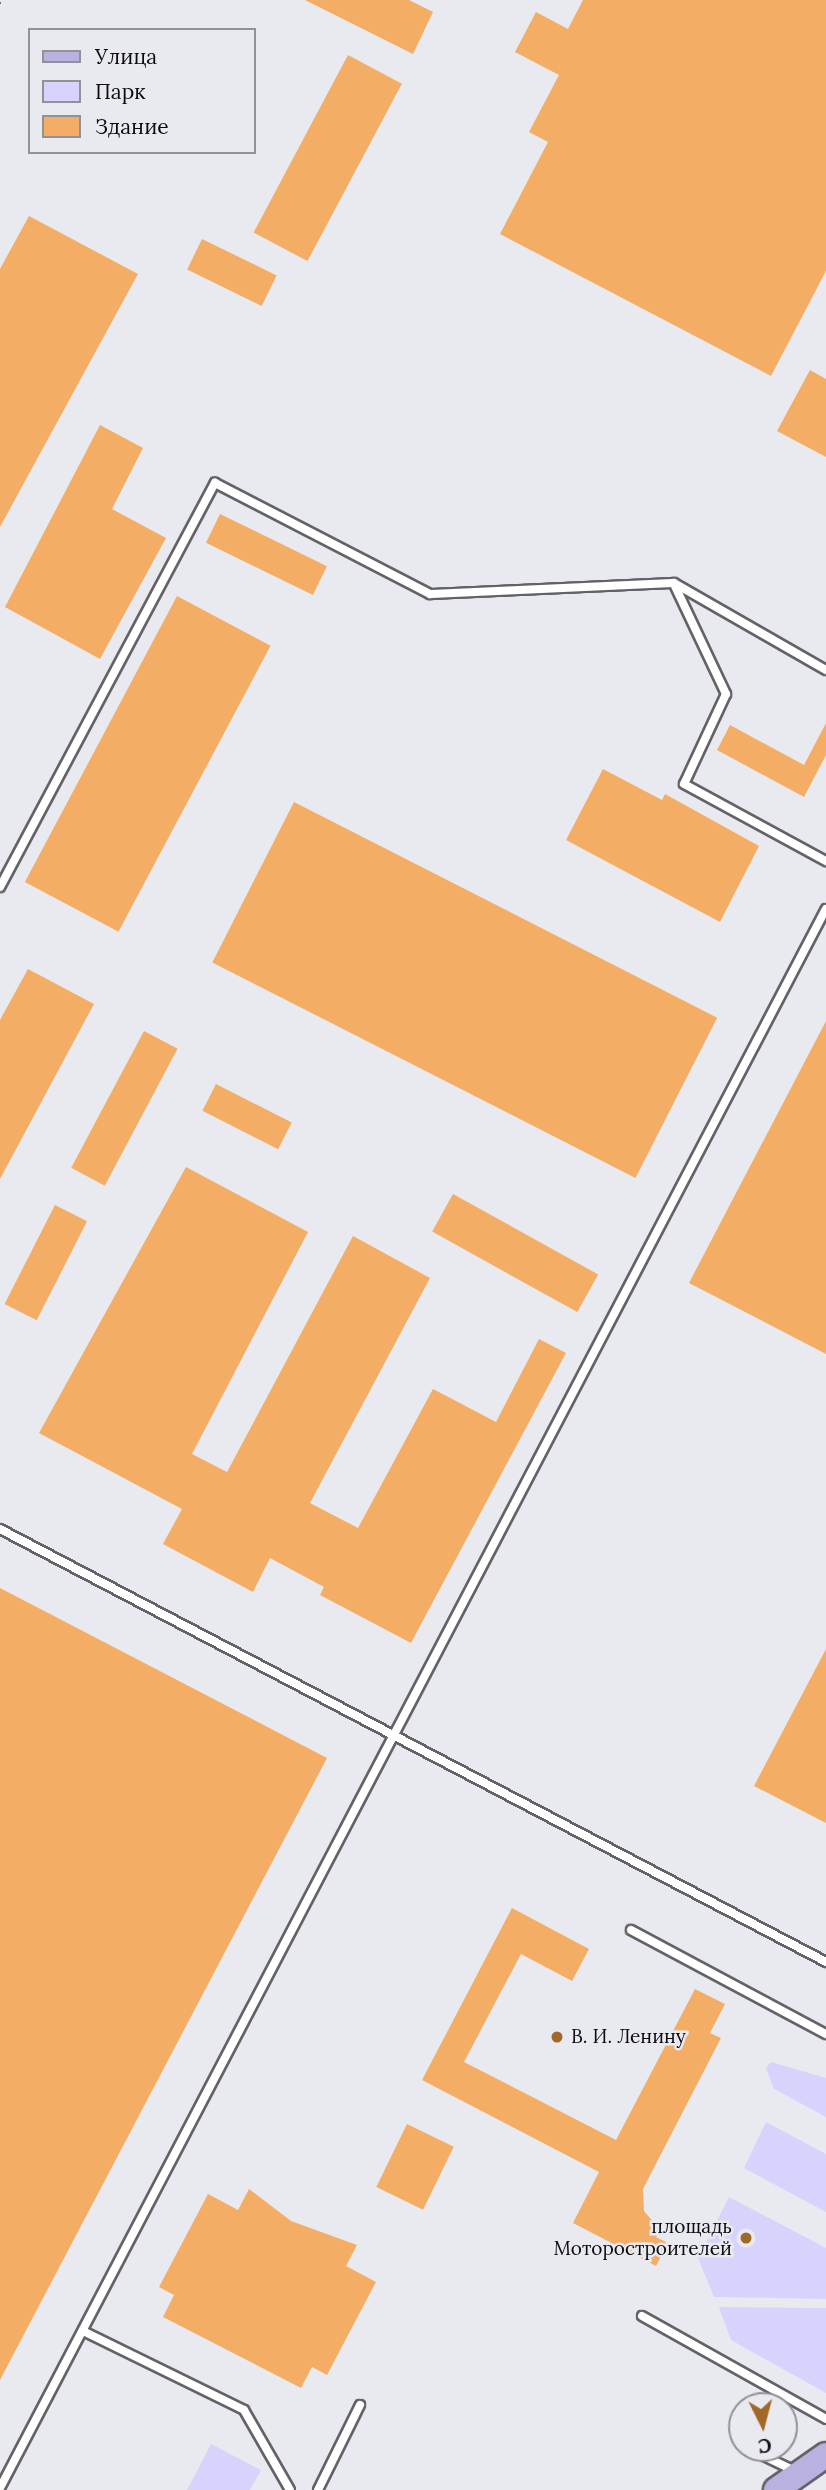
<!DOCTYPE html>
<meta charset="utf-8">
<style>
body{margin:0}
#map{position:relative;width:826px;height:2490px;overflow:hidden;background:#e9e9f0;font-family:Lora,serif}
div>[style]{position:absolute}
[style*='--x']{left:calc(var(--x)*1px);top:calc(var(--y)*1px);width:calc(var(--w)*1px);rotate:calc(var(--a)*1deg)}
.green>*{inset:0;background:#d8d3fd}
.building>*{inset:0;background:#f4ad64;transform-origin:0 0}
.roads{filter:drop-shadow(2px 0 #636268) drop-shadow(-2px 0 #636268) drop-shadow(0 2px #636268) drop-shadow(0 -2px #636268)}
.service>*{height:8px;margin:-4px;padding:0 4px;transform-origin:4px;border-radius:4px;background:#fff}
.primary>*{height:24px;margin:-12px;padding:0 12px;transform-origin:12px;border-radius:12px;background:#b9b2e1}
.rail>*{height:8px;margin-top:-4px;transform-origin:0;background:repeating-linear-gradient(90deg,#e9e9f0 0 16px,#6f6f74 0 32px);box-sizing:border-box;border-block:2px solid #6f6f74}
.dots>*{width:19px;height:19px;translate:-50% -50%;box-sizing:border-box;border:4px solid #e9e9f0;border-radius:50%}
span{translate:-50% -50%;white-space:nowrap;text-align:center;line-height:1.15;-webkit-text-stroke:5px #e9e9f0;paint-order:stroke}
.poi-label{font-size:19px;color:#0c0c0f}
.left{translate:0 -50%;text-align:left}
.right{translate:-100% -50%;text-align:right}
.legend{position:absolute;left:28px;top:28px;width:228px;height:126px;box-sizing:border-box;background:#e9e9f0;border:2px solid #919196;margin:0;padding:9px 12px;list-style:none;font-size:21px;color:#0c0c0f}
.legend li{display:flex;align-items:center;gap:14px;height:35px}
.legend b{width:35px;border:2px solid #919196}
.north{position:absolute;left:728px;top:2392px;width:70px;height:70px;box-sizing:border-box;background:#e9e9f0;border:2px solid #919196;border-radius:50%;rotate:174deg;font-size:19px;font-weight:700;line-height:28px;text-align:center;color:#0c0c0f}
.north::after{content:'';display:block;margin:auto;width:24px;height:32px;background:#a26827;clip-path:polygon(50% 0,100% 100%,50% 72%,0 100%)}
</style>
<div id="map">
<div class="green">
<i style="clip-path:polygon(771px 2062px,826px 2078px,826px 2117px,774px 2089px,766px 2068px)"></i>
<i style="clip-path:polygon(766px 2122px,826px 2154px,826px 2212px,744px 2168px)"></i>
<i style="clip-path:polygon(729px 2197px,826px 2248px,826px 2299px,714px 2297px,698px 2258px)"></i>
<i style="clip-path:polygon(719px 2307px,826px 2308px,826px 2393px,731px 2340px)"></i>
<i style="clip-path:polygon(211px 2444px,261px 2470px,250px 2490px,187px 2490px)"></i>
</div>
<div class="building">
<i style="clip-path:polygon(305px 0,409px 0,433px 12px,413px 54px)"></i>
<i style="clip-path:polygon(583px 0,826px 0,826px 271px,771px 376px,500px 234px,548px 142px,529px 132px,559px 75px,515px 52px,536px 12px,568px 29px)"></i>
<i style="left:348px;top:55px;width:61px;height:201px;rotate:28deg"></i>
<i style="clip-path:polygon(29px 216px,138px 274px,0 527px,0 269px)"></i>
<i style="left:202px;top:239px;width:83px;height:34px;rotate:26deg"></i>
<i style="clip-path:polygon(810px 370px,826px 379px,826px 457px,777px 431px)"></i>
<i style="clip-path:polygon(100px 425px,143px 448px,112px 509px,166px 538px,100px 659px,5px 607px)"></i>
<i style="left:220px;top:514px;width:119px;height:32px;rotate:26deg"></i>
<i style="left:177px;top:596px;width:106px;height:324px;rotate:28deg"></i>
<i style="clip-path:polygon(826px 723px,826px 755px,804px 797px,717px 750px,730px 725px,804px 765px)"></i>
<i style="clip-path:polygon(603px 769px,662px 800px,665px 794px,759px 846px,720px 922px,566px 840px)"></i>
<i style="left:294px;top:802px;width:475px;height:180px;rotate:27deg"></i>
<i style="clip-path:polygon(28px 969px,94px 1004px,0 1179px,0 1020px)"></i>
<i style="clip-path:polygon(826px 1021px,826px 1354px,689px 1283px)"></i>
<i style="left:144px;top:1031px;width:38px;height:155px;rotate:28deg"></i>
<i style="left:216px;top:1084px;width:85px;height:30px;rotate:27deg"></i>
<i style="clip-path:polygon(186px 1167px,308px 1232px,192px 1454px,227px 1472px,353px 1236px,430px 1278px,310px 1503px,358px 1528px,433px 1389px,496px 1422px,539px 1339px,566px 1353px,411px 1643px,320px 1595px,324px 1587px,270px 1558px,253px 1592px,163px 1544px,182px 1509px,39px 1433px)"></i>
<i style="left:453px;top:1194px;width:166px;height:43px;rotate:29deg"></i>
<i style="left:55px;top:1205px;width:36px;height:111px;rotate:27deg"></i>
<i style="clip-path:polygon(0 1588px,327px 1758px,0 2380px)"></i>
<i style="clip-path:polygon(826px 1649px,826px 1823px,754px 1786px)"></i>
<i style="clip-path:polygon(512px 1908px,589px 1949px,572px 1981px,521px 1954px,464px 2062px,616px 2140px,695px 1989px,725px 2004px,710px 2033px,721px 2038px,643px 2189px,644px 2211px,660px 2230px,656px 2237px,668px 2243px,656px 2266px,573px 2223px,599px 2172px,422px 2080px)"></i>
<i style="left:407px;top:2124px;width:52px;height:70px;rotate:26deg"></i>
<i style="clip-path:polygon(249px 2189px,291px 2221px,357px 2245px,346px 2266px,376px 2282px,327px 2375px,312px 2367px,301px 2388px,163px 2317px,174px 2295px,159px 2287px,208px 2194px,238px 2210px)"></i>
</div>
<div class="roads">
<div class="service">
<i style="--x:674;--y:584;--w:122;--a:64.7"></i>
<i style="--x:726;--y:694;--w:99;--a:115"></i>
<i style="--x:684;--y:784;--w:162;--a:28.5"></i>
<i style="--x:0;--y:887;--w:458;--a:-62"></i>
<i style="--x:215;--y:483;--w:242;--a:27.3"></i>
<i style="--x:430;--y:594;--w:244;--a:-2.6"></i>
<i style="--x:674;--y:583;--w:175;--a:29.8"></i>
<i style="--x:0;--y:1529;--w:933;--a:27.66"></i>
<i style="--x:631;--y:1930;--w:221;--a:28.1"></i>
<i style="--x:642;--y:2316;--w:211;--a:29.2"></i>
<i style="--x:83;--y:2331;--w:179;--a:26.1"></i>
<i style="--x:244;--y:2410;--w:92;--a:60.1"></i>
<i style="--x:747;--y:2448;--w:53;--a:25.6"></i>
<i style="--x:0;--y:2488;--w:1782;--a:-62.39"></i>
<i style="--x:318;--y:2490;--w:95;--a:-63.7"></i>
</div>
<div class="primary">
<i style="--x:776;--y:2490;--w:61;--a:-35"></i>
</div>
</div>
<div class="rail">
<i style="--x:0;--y:0;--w:1;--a:0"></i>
</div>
<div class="dots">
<i style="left:557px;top:2037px;background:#a26827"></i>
<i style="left:746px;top:2238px;background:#a26827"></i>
</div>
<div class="poi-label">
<span class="left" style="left:571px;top:2037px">В. И. Ленину</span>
<span class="right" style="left:732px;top:2238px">площадь<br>Моторостроителей</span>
</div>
<ul class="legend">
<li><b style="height:9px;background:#b9b2e1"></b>Улица</li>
<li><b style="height:19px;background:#d8d3fd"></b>Парк</li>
<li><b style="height:19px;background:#f4ad64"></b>Здание</li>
</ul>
<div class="north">С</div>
</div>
